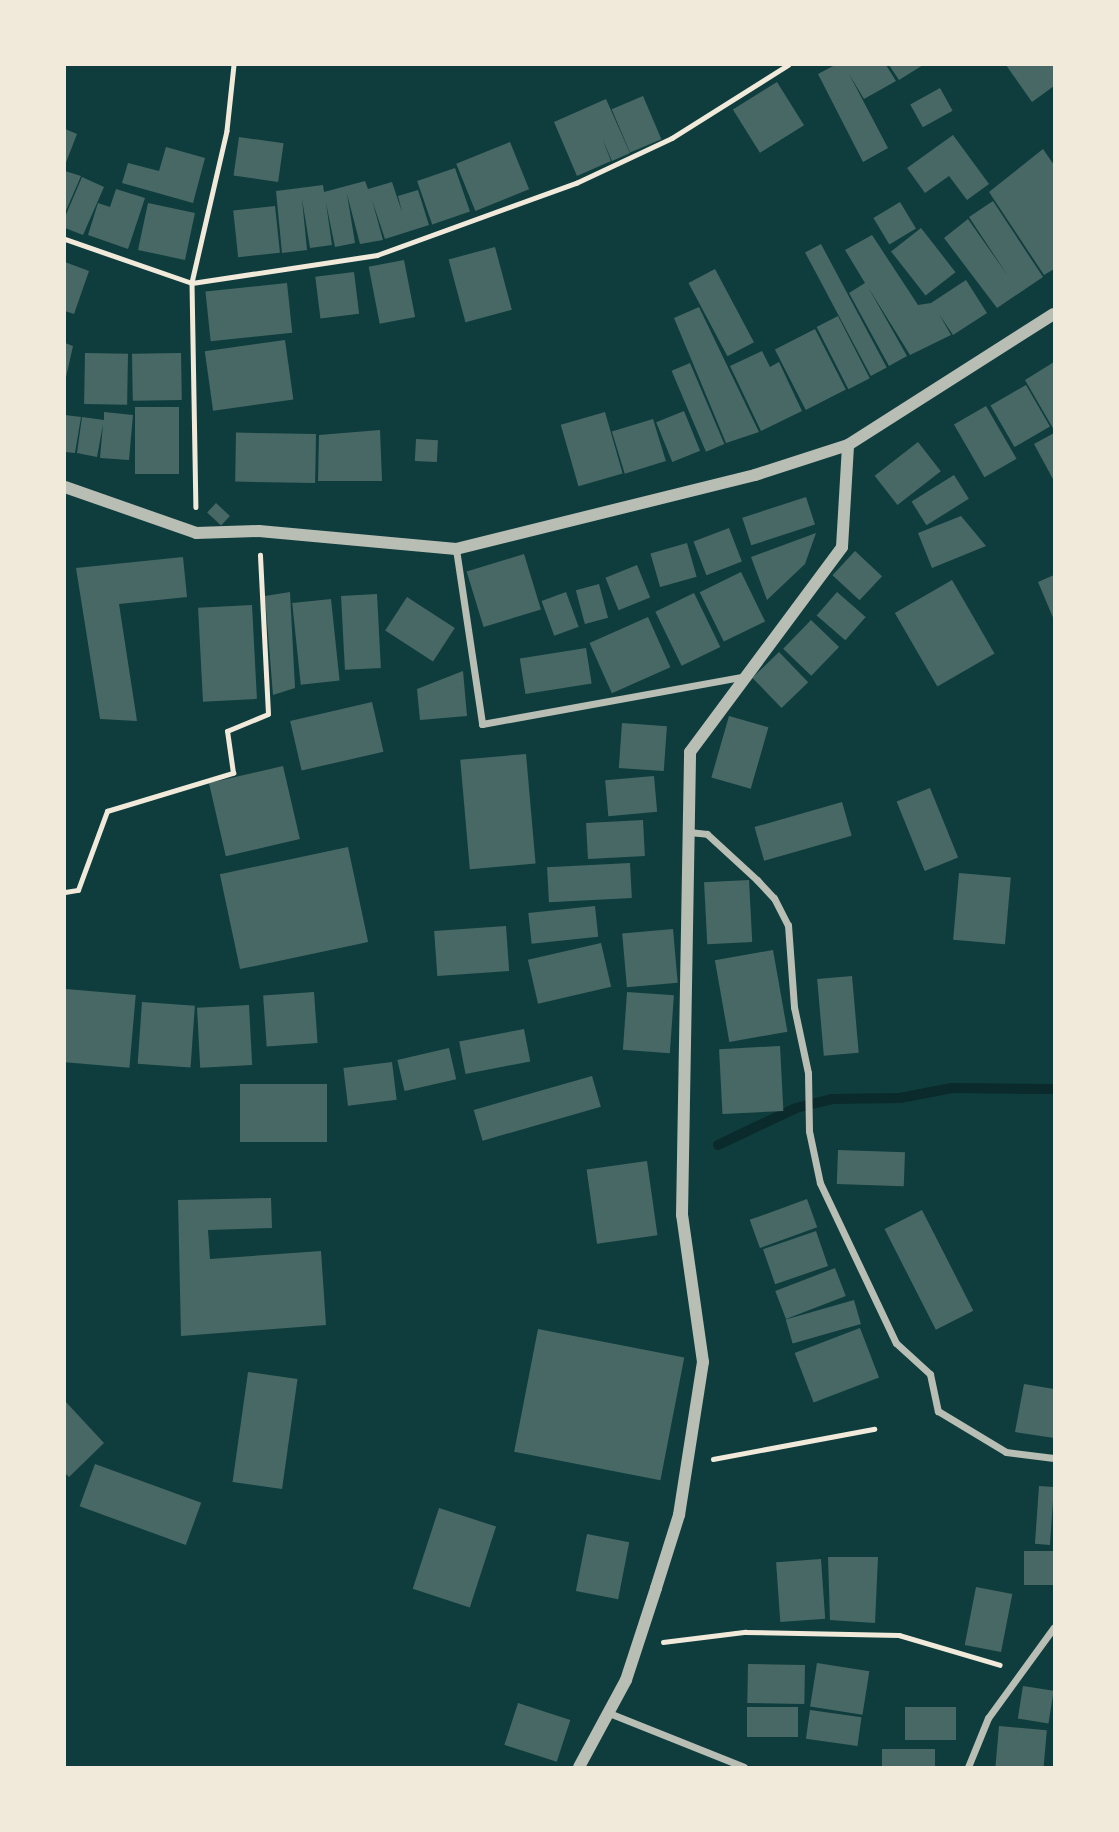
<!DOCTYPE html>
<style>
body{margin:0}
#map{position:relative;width:1119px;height:1832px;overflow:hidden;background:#0f3d3e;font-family:Rubik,sans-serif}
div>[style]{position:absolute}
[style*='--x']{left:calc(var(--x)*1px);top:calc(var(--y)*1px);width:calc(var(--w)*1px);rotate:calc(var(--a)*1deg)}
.stream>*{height:10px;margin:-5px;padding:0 5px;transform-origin:5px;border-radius:5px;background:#0a2a2b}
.building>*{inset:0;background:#486865;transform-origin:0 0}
.path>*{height:4.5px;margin:-2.25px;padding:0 2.25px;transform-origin:2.25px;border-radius:2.25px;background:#f1e9da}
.minor>*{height:7px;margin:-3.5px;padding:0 3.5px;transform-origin:3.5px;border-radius:3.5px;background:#b8beb3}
.tertiary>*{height:12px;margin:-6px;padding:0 6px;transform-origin:6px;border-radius:6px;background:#b8beb3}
span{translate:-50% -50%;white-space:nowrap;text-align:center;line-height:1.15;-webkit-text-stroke:5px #f1e9da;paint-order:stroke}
.frame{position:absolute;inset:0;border:66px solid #f1e9da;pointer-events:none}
</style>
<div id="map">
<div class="stream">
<i style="--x:718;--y:1145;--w:86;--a:-25.4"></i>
<i style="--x:796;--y:1108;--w:36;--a:-14"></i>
<i style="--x:831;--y:1099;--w:69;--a:-0.8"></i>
<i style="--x:900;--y:1098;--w:53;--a:-10.9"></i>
<i style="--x:952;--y:1088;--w:102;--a:0.6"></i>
</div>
<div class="building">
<i style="clip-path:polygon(835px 65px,886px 65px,896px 81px,864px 99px,849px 74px,888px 148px,863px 162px,818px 74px)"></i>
<i style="clip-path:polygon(889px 65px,923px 65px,899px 80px)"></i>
<i style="clip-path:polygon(1006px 65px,1054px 65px,1054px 86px,1032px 102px)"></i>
<i style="left:777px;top:82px;width:51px;height:52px;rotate:58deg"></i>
<i style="left:940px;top:88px;width:26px;height:34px;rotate:61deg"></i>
<i style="left:643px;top:96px;width:47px;height:34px;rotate:67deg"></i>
<i style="clip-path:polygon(606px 99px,630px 153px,612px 161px,602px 138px,611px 161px,577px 176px,554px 122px)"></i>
<i style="clip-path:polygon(65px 129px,77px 134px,65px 165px)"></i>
<i style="clip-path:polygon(953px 135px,989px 184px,967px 200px,949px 176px,925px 193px,907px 168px)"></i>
<i style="left:239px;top:137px;width:45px;height:39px;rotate:8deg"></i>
<i style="left:510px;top:142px;width:51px;height:58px;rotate:68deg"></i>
<i style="clip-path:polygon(166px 147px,205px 158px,193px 203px,122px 183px,128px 163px,159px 171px)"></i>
<i style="clip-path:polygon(1043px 149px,1054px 165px,1054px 269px,1044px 275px,989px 192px)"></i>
<i style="left:455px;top:168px;width:46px;height:40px;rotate:71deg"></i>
<i style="clip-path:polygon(65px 171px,81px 176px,65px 213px)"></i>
<i style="clip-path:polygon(82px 177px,104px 187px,83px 235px,65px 228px,65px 217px)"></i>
<i style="clip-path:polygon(365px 181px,368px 189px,392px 182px,402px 212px,398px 196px,418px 190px,429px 225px,385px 239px,372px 200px,383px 240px,360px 244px,347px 194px,355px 243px,335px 247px,326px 203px,332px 245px,310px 248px,302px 199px,307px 250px,282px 253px,276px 191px,323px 185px,324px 192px)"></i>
<i style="clip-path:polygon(116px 189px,145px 198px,128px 249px,88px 235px,98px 203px,110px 207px)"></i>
<i style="clip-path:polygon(993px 201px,1043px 277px,997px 308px,944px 238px,968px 219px,1008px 276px,969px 217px)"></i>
<i style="left:900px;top:202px;width:31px;height:31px;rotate:59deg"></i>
<i style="left:148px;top:203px;width:48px;height:48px;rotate:12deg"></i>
<i style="left:275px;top:206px;width:47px;height:42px;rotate:84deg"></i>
<i style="left:921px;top:228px;width:56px;height:38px;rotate:52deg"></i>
<i style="clip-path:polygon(872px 235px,918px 305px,931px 303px,966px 280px,987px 313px,953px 335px,939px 314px,951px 335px,910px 355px,868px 287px,907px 356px,889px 366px,849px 293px,865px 283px,845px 250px)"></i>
<i style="left:821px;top:244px;width:140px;height:18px;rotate:62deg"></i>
<i style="left:495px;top:247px;width:65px;height:48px;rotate:75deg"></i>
<i style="left:404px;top:260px;width:58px;height:36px;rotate:79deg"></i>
<i style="clip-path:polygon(65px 262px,89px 271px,74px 314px,65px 311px)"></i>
<i style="left:715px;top:269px;width:83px;height:30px;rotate:62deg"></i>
<i style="left:354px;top:272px;width:42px;height:39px;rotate:83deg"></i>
<i style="left:287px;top:283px;width:50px;height:82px;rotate:84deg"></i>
<i style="clip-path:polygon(699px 307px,759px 432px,726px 443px,674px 318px)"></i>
<i style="left:838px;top:316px;width:70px;height:24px;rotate:63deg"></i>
<i style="left:815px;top:329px;width:68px;height:45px;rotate:63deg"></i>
<i style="left:285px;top:340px;width:60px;height:81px;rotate:82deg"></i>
<i style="clip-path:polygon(65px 343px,73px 346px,66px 377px,65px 377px)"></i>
<i style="clip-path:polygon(762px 351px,770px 367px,779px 362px,802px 411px,761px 431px,730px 366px)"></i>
<i style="left:85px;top:353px;width:43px;height:51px;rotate:1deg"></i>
<i style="left:181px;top:353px;width:47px;height:49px;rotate:89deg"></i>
<i style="clip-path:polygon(1054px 362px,1054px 430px,1025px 380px)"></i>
<i style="left:690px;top:363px;width:88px;height:20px;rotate:67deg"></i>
<i style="left:1026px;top:385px;width:48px;height:41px;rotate:60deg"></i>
<i style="left:986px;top:406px;width:61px;height:37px;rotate:60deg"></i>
<i style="left:135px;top:407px;width:44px;height:67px"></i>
<i style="left:684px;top:411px;width:43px;height:30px;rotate:68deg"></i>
<i style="clip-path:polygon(104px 412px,133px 415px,129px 460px,100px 458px,103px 424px,97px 457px,77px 453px,82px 417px,104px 420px)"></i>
<i style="left:605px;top:412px;width:64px;height:46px;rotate:74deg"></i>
<i style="clip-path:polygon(65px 415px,81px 417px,75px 453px,65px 452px)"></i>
<i style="left:653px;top:419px;width:44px;height:43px;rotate:73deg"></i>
<i style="clip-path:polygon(380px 430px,382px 481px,318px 481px,319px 435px)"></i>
<i style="clip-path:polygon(1054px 433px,1054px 481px,1034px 444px)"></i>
<i style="left:316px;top:434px;width:49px;height:80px;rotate:91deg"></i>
<i style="left:416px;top:439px;width:22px;height:22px;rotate:3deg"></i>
<i style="left:918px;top:442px;width:37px;height:55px;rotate:52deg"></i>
<i style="left:954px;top:475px;width:28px;height:50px;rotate:58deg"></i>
<i style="left:806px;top:497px;width:29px;height:67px;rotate:72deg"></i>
<i style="left:216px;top:503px;width:19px;height:13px;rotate:43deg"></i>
<i style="clip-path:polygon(961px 516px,986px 546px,932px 568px,918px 533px)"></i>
<i style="left:729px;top:528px;width:36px;height:38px;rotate:69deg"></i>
<i style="clip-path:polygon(816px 533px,805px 564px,767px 600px,751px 557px)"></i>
<i style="left:687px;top:543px;width:35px;height:38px;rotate:74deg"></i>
<i style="left:855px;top:551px;width:37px;height:33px;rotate:43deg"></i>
<i style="left:524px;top:554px;width:58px;height:60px;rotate:73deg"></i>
<i style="clip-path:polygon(183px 557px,187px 597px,119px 604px,137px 721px,100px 719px,76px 568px)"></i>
<i style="left:637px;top:565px;width:35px;height:34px;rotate:68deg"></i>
<i style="left:741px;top:572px;width:55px;height:46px;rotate:64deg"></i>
<i style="clip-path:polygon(1054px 575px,1054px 620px,1038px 582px)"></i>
<i style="left:952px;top:580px;width:85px;height:66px;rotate:60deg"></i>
<i style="left:599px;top:584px;width:35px;height:24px;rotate:75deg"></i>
<i style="clip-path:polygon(290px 592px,295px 688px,273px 695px,265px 596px)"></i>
<i style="left:566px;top:592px;width:37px;height:26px;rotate:70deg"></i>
<i style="left:837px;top:592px;width:38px;height:31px;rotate:41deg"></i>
<i style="left:694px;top:593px;width:60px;height:43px;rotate:64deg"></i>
<i style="left:377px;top:594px;width:74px;height:36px;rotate:87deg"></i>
<i style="left:407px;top:597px;width:57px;height:40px;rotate:33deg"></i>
<i style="left:331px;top:599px;width:82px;height:39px;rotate:84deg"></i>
<i style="left:252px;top:605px;width:94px;height:54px;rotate:87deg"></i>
<i style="left:648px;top:617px;width:55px;height:64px;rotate:66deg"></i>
<i style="left:811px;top:620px;width:39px;height:40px;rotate:44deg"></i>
<i style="left:586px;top:648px;width:36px;height:67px;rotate:81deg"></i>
<i style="left:779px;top:652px;width:42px;height:37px;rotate:46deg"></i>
<i style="clip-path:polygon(463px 671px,467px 716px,420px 720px,417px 689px)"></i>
<i style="left:372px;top:702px;width:51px;height:84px;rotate:77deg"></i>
<i style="left:729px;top:716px;width:41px;height:64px;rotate:16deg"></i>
<i style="left:622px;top:723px;width:45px;height:45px;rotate:4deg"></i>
<i style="left:526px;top:754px;width:110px;height:66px;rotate:85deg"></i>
<i style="left:283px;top:766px;width:75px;height:76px;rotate:77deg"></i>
<i style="left:654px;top:776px;width:36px;height:49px;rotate:85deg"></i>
<i style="left:930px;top:788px;width:75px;height:36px;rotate:68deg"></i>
<i style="left:842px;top:802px;width:35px;height:91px;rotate:74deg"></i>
<i style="left:643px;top:820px;width:36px;height:57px;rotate:87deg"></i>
<i style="left:348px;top:847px;width:97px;height:131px;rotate:78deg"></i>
<i style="left:630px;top:863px;width:35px;height:83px;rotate:87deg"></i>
<i style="left:959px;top:873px;width:52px;height:67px;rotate:5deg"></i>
<i style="left:749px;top:880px;width:62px;height:45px;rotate:87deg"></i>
<i style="left:595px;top:906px;width:31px;height:67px;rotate:84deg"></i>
<i style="left:506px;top:926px;width:45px;height:72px;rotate:86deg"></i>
<i style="left:673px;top:929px;width:54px;height:51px;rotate:85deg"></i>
<i style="left:601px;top:943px;width:45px;height:75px;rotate:77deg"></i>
<i style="left:773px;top:950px;width:83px;height:59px;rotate:80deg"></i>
<i style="left:852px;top:976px;width:77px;height:35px;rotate:85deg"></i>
<i style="left:66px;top:989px;width:70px;height:73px;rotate:5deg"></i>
<i style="left:314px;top:992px;width:51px;height:51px;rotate:86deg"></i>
<i style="left:627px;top:992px;width:47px;height:58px;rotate:4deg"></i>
<i style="left:142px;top:1002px;width:53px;height:62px;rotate:4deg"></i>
<i style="left:249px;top:1005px;width:60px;height:52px;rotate:87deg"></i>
<i style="left:524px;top:1029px;width:33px;height:66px;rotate:79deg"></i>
<i style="left:780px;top:1046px;width:65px;height:61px;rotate:87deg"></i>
<i style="left:449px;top:1048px;width:32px;height:53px;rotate:77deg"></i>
<i style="left:392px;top:1062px;width:38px;height:49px;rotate:83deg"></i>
<i style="left:592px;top:1076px;width:32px;height:123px;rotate:74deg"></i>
<i style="left:327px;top:1084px;width:58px;height:87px;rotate:90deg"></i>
<i style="left:838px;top:1150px;width:67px;height:34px;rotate:2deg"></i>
<i style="left:647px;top:1161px;width:75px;height:61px;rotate:82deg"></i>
<i style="clip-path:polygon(271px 1198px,272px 1228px,208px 1230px,210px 1259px,321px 1251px,326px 1325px,181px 1336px,178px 1200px)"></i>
<i style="left:807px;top:1199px;width:30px;height:61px;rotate:70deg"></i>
<i style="left:922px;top:1210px;width:113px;height:42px;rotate:63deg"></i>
<i style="left:816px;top:1231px;width:37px;height:56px;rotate:71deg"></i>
<i style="left:835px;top:1268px;width:30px;height:64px;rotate:69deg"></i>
<i style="left:854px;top:1300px;width:25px;height:71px;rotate:74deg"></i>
<i style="left:860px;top:1328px;width:53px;height:70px;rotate:69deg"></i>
<i style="left:538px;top:1329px;width:149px;height:125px;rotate:11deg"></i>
<i style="left:248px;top:1372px;width:50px;height:111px;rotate:8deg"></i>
<i style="clip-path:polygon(1024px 1384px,1054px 1389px,1054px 1438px,1015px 1432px)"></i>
<i style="clip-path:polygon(65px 1401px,104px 1443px,69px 1477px,65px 1473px)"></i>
<i style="left:95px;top:1464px;width:113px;height:45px;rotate:20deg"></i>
<i style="left:1039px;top:1486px;width:15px;height:58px;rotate:4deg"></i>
<i style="left:439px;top:1508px;width:60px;height:85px;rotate:18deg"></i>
<i style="left:587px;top:1534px;width:43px;height:58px;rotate:11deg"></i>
<i style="left:1024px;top:1551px;width:30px;height:34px"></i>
<i style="clip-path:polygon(828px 1557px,878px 1557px,875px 1623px,830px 1620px)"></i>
<i style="left:821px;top:1559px;width:60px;height:45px;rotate:86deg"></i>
<i style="left:976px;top:1587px;width:37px;height:59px;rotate:11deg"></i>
<i style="left:817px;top:1663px;width:53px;height:44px;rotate:9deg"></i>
<i style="left:748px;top:1664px;width:57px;height:39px;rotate:1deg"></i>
<i style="left:1023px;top:1686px;width:31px;height:33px;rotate:9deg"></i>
<i style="left:518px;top:1703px;width:55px;height:44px;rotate:18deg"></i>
<i style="left:798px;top:1707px;width:30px;height:51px;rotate:90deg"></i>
<i style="left:905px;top:1707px;width:51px;height:33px"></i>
<i style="left:810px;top:1710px;width:52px;height:29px;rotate:8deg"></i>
<i style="left:999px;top:1726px;width:48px;height:41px;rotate:5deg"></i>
<i style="left:882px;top:1749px;width:53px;height:18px"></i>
</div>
<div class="path">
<i style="--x:234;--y:65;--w:66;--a:96.1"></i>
<i style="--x:227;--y:131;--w:156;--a:103"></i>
<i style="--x:192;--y:283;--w:187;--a:-8.6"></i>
<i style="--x:377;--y:255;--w:212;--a:-19.9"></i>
<i style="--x:576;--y:183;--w:106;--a:-25.1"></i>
<i style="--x:672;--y:138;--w:137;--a:-32.2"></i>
<i style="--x:65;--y:239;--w:134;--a:19.1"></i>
<i style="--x:192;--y:283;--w:224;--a:89"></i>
<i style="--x:65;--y:892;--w:13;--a:-9"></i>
<i style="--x:78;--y:890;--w:84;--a:-69.8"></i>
<i style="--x:107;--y:811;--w:132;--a:-16.8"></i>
<i style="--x:233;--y:773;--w:42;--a:-98.1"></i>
<i style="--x:227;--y:731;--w:44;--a:-22.5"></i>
<i style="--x:268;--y:714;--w:159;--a:-92.9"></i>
<i style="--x:713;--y:1459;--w:164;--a:-10.6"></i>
<i style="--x:663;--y:1642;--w:83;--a:-7"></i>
<i style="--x:745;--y:1632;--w:154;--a:1.1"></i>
<i style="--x:899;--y:1635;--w:105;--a:16.5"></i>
</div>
<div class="minor">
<i style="--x:456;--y:549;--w:177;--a:81.5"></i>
<i style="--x:482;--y:724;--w:268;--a:-10.3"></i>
<i style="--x:689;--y:832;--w:18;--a:6"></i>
<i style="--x:707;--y:834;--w:68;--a:42.6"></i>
<i style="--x:757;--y:880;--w:25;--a:47"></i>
<i style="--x:774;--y:898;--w:30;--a:63"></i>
<i style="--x:788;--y:925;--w:82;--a:85.8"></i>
<i style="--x:794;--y:1007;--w:67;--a:78"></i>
<i style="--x:808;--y:1073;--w:58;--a:89"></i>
<i style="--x:809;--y:1131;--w:53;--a:78.1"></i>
<i style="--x:820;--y:1183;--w:177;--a:64.6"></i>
<i style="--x:896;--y:1343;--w:46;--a:42.4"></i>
<i style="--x:930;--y:1374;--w:38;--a:78"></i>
<i style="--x:938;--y:1411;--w:79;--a:31.1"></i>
<i style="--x:1006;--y:1452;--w:48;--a:7.1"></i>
<i style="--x:609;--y:1713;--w:145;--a:21.8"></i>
<i style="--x:968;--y:1767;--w:53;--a:-67.8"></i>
<i style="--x:988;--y:1718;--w:112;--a:-54"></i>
</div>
<div class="tertiary">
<i style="--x:65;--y:487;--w:139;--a:19.3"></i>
<i style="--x:196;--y:533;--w:63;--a:-1.8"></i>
<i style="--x:259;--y:531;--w:198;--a:5.2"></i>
<i style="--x:456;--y:549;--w:308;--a:-13.9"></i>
<i style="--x:755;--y:475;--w:98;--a:-17.9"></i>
<i style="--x:848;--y:445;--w:244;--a:-32.5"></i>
<i style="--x:579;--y:1767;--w:99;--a:-61.6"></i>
<i style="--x:626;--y:1680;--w:97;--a:-71.9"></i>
<i style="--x:656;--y:1588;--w:77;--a:-72.5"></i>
<i style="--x:679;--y:1515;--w:155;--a:-81.1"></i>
<i style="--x:703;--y:1362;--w:148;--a:-98.1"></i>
<i style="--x:682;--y:1215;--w:463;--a:-89"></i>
<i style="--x:690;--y:752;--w:255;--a:-53.4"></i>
<i style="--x:842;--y:547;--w:102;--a:-86.6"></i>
</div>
<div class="frame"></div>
</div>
